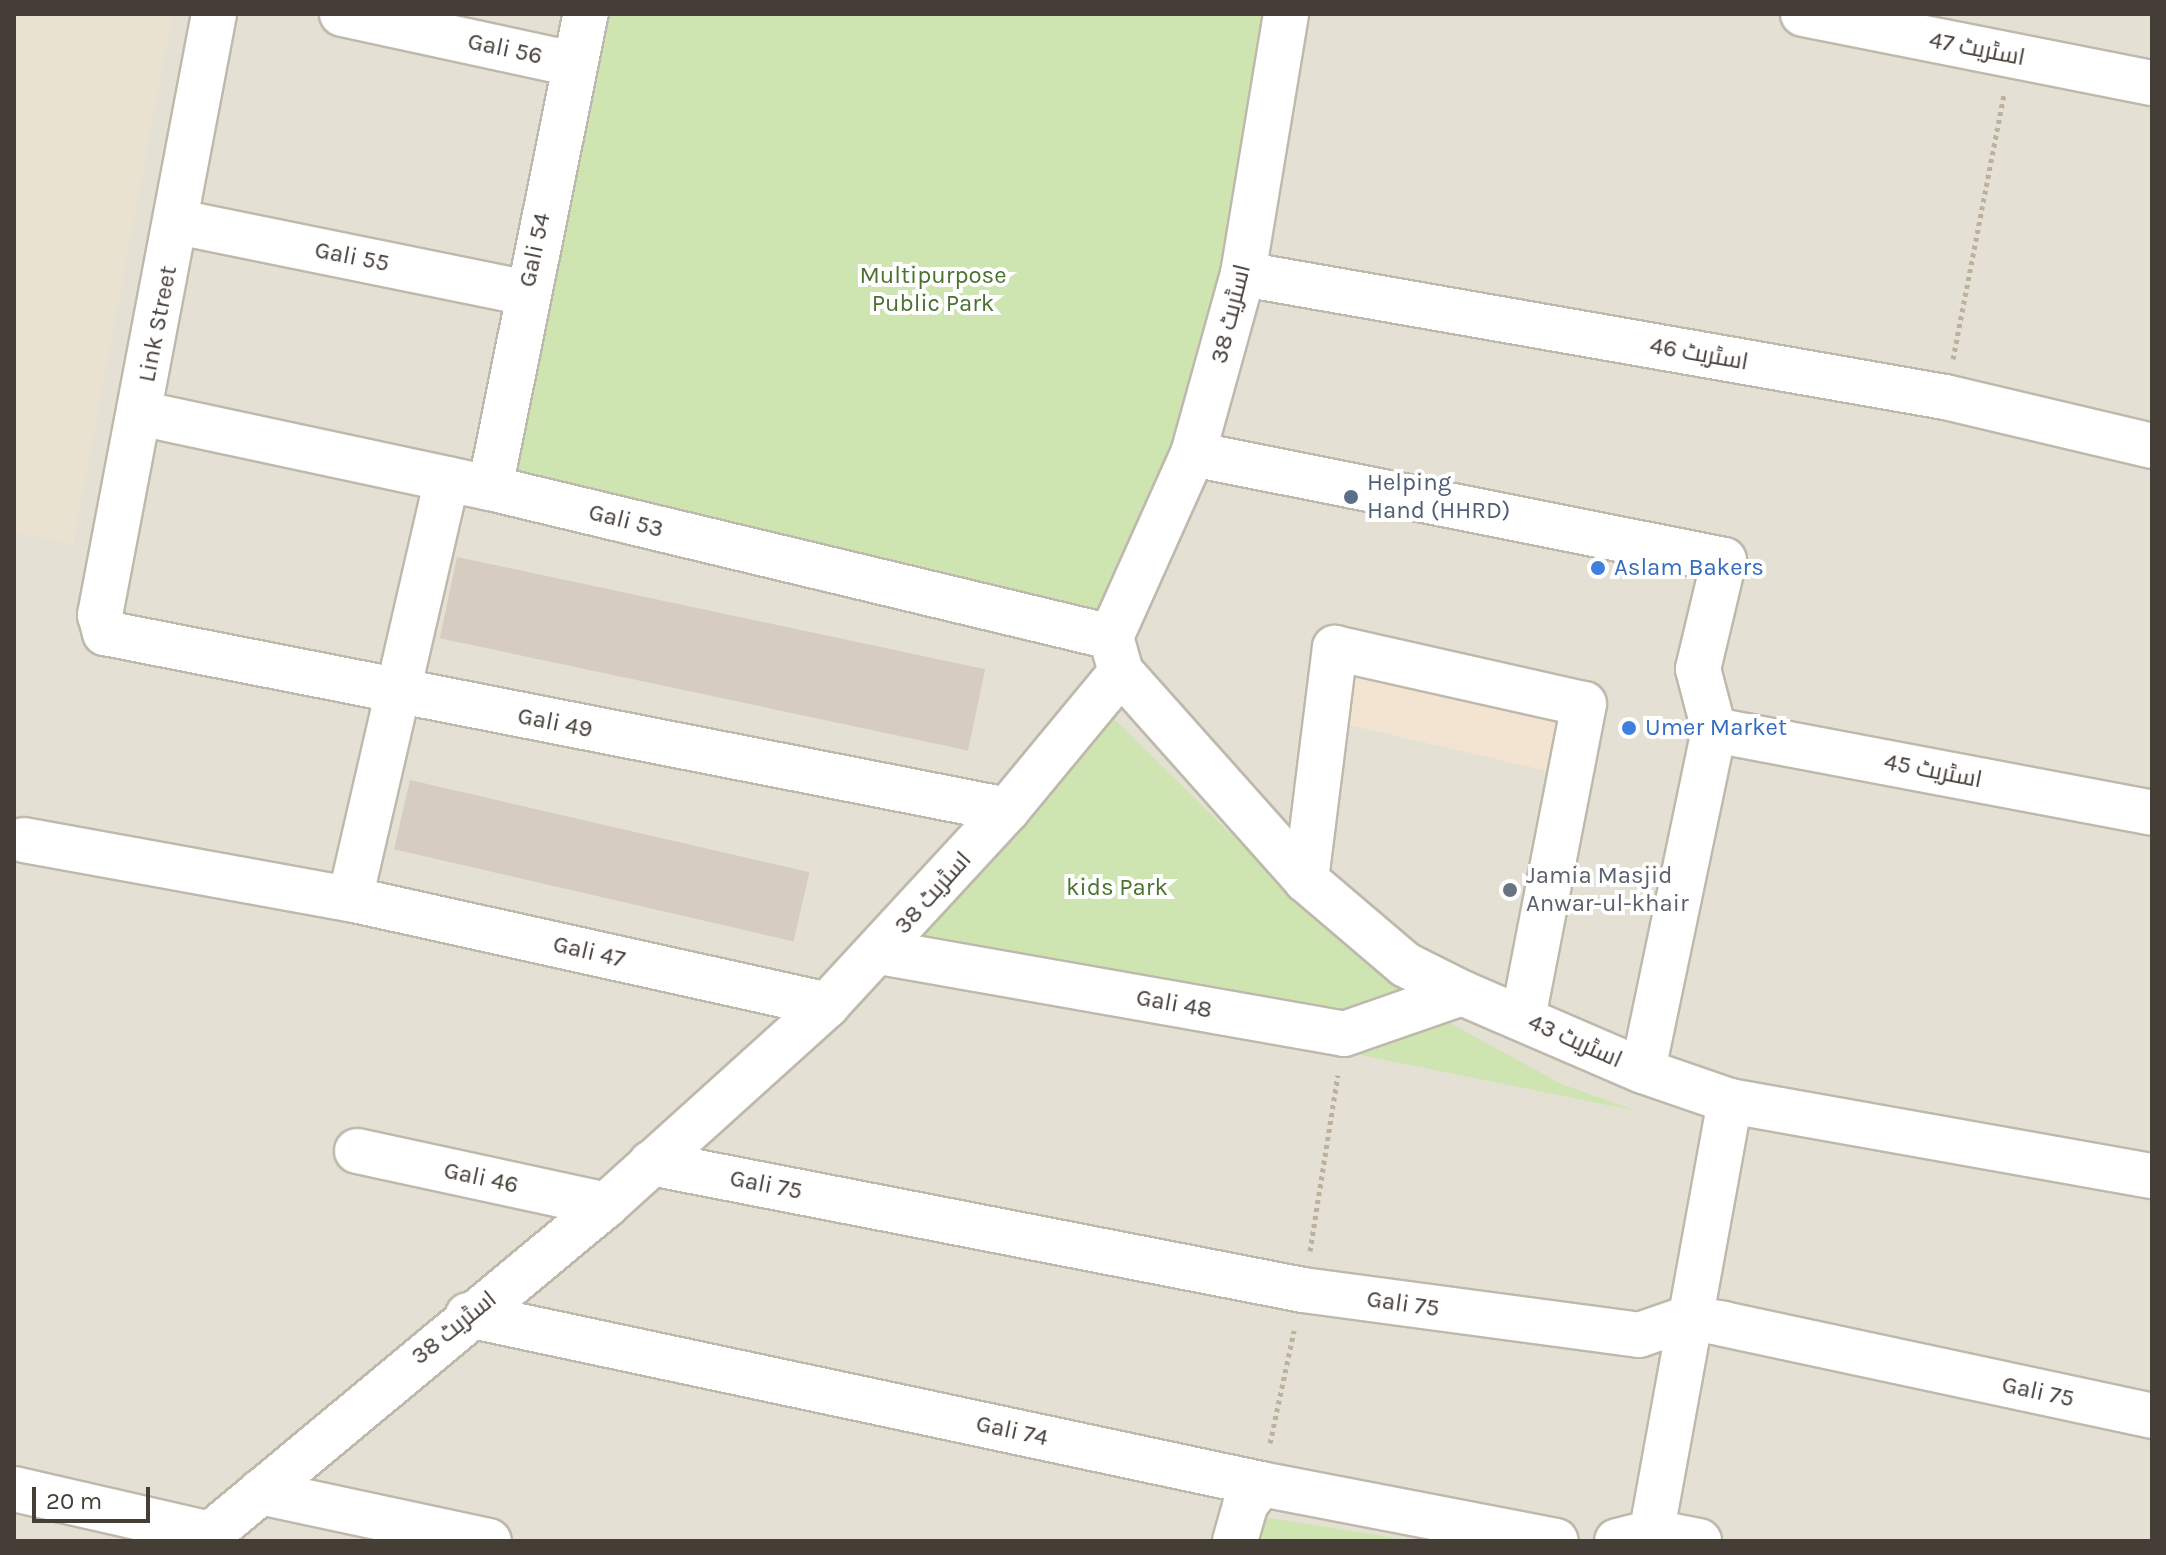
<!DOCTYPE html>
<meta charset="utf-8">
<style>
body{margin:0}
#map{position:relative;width:2166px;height:1555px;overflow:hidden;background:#f2eee6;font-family:Karla,Cairo,sans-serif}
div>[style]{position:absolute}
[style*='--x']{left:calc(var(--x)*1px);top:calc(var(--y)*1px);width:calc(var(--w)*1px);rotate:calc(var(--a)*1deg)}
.residential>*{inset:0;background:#e5e0d4;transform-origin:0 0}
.commercial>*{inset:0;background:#f3e4d2;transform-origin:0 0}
.education>*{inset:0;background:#eae2d0}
.green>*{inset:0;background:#cee4b1}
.building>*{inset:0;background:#d6ccbf;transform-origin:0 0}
.path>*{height:5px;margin-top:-2.5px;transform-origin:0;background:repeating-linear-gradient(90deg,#bdb19b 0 4px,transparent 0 8px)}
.roads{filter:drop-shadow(2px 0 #bfb8ac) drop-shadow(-2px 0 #bfb8ac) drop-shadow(0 2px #bfb8ac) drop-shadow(0 -2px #bfb8ac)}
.minor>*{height:44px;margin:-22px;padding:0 22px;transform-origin:22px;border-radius:22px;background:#fff}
.dots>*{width:22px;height:22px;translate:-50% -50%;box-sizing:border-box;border:4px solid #fff;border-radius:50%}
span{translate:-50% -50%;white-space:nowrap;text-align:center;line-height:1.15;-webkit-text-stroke:8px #fff;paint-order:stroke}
.street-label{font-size:24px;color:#443e36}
.park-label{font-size:24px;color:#48722d}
.service-label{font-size:24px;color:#4e5e75}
.left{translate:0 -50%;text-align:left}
.shop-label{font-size:24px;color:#366cbe}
.worship-label{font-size:24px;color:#5b616d}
.frame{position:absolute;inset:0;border:16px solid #443e36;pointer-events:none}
.scale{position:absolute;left:32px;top:1487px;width:118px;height:36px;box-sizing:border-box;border:4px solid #443e36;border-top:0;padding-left:10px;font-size:24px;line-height:28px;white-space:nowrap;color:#443e36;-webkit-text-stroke:6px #fff;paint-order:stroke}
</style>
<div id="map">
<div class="residential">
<i style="left:14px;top:14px;width:2138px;height:1527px"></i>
</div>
<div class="commercial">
<i style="left:1355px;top:668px;width:225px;height:57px;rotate:13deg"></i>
</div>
<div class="education">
<i style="clip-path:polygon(14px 14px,172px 14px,73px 544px,14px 532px)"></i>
</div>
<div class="green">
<i style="clip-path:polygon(608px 14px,1265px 14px,1224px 275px,1190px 402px,1117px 582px,1098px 609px,511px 479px)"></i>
<i style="clip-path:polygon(1096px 701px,1325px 927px,1443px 1019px,1561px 1084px,1637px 1111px,898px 961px)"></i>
<i style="clip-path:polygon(1238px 1513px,1414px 1541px,1232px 1541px)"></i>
</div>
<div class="building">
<i style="left:457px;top:557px;width:540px;height:83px;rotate:12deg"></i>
<i style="left:410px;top:780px;width:410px;height:71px;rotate:13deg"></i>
</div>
<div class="path">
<i style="--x:1953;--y:359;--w:270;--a:-79.1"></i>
<i style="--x:1310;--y:1251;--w:178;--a:-81"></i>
<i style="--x:1270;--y:1443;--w:115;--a:-77.9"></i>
</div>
<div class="roads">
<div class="minor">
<i style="--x:214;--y:14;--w:612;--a:100.74"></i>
<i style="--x:100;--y:615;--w:19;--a:74"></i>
<i style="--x:105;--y:633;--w:919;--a:11.1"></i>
<i style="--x:342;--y:14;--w:237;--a:12.2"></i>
<i style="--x:1803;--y:14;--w:356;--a:11.2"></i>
<i style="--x:178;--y:222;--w:355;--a:11.5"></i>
<i style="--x:1243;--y:274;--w:713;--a:9.94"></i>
<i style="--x:1945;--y:397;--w:213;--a:13.3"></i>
<i style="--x:140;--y:413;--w:358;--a:12.1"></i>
<i style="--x:490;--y:488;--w:639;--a:13.49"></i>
<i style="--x:1193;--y:454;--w:541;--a:11.29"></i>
<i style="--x:1724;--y:560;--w:112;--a:103.4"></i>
<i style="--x:1698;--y:669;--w:63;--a:75.3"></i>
<i style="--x:1714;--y:730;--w:348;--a:101.8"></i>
<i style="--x:490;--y:488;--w:484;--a:-78.6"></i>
<i style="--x:1121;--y:672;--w:278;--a:48.3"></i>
<i style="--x:1306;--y:880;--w:131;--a:40.4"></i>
<i style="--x:1406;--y:965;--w:63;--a:26.6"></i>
<i style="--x:1462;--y:993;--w:197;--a:23.3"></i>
<i style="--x:1643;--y:1071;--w:92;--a:19"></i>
<i style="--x:1730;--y:1101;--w:429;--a:10.1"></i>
<i style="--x:1714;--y:730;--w:446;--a:10.7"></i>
<i style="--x:24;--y:840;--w:331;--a:10.3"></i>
<i style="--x:350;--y:899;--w:489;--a:12.5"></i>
<i style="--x:1306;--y:880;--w:234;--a:-82.9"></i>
<i style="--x:1335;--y:648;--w:255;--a:12.7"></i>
<i style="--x:1584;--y:704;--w:320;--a:101"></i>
<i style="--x:350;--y:899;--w:431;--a:-77"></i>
<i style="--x:880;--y:952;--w:471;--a:10"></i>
<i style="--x:1344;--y:1034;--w:125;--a:-19.2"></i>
<i style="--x:357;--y:1151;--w:255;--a:12.2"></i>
<i style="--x:651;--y:1163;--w:664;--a:11.02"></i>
<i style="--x:1303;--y:1290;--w:339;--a:7.6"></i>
<i style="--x:1639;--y:1335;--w:52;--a:-19.1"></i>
<i style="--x:1688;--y:1318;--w:36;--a:9"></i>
<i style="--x:1724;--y:1324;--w:438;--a:12.1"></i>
<i style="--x:468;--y:1315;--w:811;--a:12.03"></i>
<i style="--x:1261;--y:1484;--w:300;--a:10.9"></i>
<i style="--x:14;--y:1489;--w:201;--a:12.9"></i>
<i style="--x:260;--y:1492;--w:234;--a:12.1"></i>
<i style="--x:202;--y:1541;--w:525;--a:-39.75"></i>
<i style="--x:606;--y:1205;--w:298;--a:-42.1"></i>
<i style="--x:827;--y:1005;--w:265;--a:-47.3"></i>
<i style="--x:1007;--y:810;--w:179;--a:-50.4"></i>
<i style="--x:1121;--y:672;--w:36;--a:-106"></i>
<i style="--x:1111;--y:637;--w:201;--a:-65.9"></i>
<i style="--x:1193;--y:454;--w:187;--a:-74.5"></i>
<i style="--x:1243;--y:274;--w:264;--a:-80.6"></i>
<i style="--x:1235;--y:1541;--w:37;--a:-74"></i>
<i style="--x:1245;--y:1505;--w:26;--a:-53"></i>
<i style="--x:1617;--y:1541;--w:37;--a:-14"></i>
<i style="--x:1653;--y:1532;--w:47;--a:11.1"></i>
<i style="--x:1650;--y:1541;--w:447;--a:-79.7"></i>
</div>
</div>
<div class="dots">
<i style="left:1351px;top:497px;background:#5c6f8a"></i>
<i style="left:1598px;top:568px;background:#3f7fe0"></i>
<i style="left:1629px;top:728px;background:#3f7fe0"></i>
<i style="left:1510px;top:890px;background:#6b7280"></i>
</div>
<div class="street-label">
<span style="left:505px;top:49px;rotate:12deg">Gali 56</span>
<span style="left:1977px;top:49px;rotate:11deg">اسٹریٹ 47</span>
<span style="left:535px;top:250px;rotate:-78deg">Gali 54</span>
<span style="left:352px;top:257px;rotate:11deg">Gali 55</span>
<span style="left:1231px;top:314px;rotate:-76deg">اسٹریٹ 38</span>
<span style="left:158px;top:324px;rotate:-79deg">Link Street</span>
<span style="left:1699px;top:354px;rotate:10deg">اسٹریٹ 46</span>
<span style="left:626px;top:521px;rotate:14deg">Gali 53</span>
<span style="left:555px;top:723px;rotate:11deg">Gali 49</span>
<span style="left:1933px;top:771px;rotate:11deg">اسٹریٹ 45</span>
<span style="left:933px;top:893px;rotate:-48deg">اسٹریٹ 38</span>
<span style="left:589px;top:952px;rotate:13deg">Gali 47</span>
<span style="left:1174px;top:1004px;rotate:10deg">Gali 48</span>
<span style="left:1575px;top:1041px;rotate:24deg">اسٹریٹ 43</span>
<span style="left:481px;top:1178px;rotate:12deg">Gali 46</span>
<span style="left:766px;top:1185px;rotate:11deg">Gali 75</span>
<span style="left:1403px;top:1304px;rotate:8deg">Gali 75</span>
<span style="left:454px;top:1328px;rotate:-39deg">اسٹریٹ 38</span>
<span style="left:2038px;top:1392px;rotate:12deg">Gali 75</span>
<span style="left:1012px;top:1431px;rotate:12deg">Gali 74</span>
</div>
<div class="park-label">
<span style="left:933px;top:290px">Multipurpose<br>Public Park</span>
<span style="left:1117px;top:888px">kids Park</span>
</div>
<div class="service-label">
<span class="left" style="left:1367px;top:497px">Helping<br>Hand (HHRD)</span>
</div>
<div class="shop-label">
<span class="left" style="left:1614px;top:568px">Aslam Bakers</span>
<span class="left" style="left:1645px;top:728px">Umer Market</span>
</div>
<div class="worship-label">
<span class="left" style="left:1526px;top:890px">Jamia Masjid<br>Anwar-ul-khair</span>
</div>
<div class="frame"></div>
<div class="scale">20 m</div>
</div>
